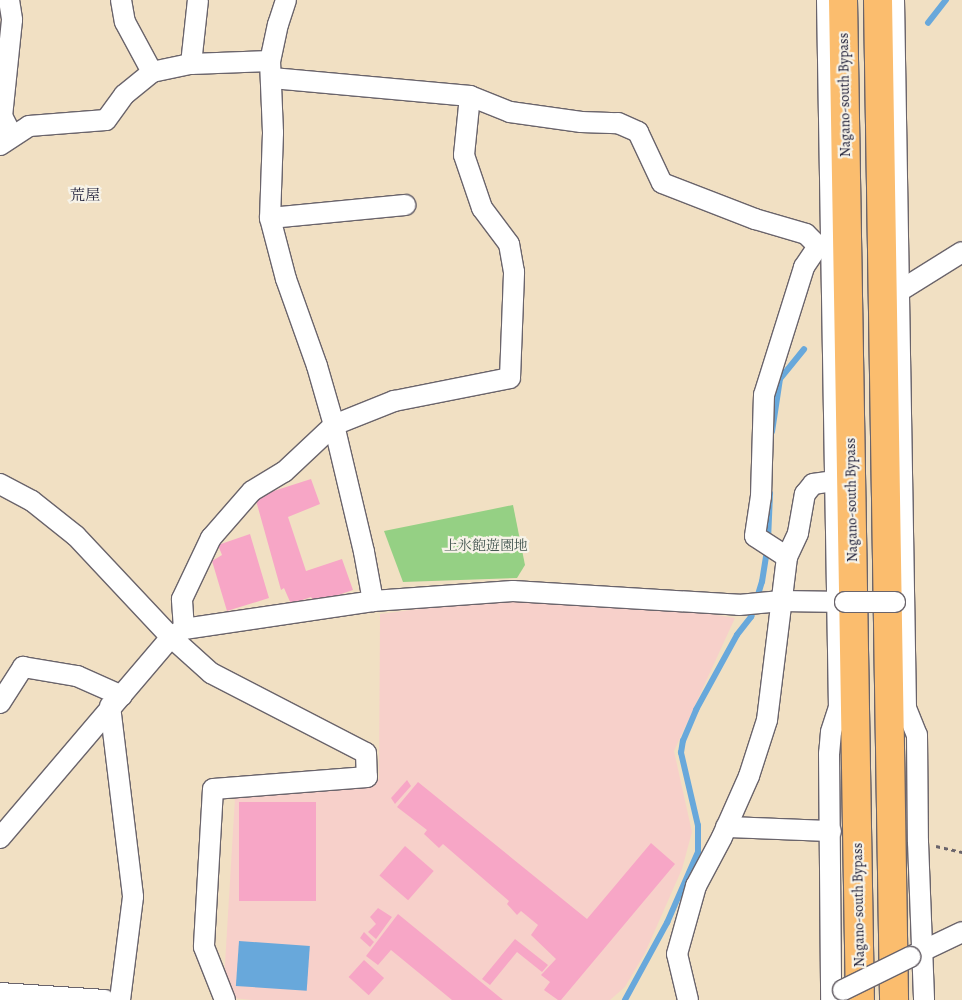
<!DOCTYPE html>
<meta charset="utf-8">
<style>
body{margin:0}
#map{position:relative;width:962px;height:1000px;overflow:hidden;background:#f1e0c3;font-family:Alegreya,"Noto Serif JP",serif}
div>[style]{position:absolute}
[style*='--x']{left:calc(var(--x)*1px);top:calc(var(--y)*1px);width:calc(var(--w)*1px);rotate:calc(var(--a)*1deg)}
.built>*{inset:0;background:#f7d0ca}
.green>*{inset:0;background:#95d084}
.water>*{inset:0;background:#68a8db;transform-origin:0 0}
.stream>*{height:5.5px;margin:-2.75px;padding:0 2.75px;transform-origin:2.75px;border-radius:2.75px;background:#68a8db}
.building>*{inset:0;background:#f7a6c6;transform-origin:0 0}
.path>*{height:3px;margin-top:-1.5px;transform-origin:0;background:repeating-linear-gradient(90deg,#6a646b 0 4px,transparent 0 8px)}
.roads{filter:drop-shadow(1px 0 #6a646b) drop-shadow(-1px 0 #6a646b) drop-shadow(0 1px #6a646b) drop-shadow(0 -1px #6a646b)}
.minor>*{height:20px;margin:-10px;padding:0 10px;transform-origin:10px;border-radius:10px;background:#fff}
.trunk>*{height:28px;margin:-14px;padding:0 14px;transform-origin:14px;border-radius:14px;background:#fbbd6e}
.bridges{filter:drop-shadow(1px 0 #6a646b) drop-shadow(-1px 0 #6a646b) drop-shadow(0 1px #6a646b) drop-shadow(0 -1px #6a646b)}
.minor-bridge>*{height:20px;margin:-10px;padding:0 10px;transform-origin:10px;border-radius:10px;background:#fff}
span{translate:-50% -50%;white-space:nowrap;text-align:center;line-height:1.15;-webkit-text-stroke:4.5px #f7f3e8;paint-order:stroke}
.street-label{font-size:14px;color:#22223b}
.park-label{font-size:14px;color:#445651}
.neighbourhood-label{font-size:15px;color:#22223b}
</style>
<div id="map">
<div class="built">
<i style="clip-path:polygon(519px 596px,623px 600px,735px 618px,674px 751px,692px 832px,682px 869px,645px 953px,625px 987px,610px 1000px,252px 1000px,223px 997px,235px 798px,379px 779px,380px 614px)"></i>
</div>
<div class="green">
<i style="clip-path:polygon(513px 505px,525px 565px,517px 578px,403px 582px,384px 531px)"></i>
</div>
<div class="water">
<i style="left:239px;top:941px;width:71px;height:45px;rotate:4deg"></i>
</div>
<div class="stream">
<i style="--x:928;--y:23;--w:29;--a:-52"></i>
<i style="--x:772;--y:432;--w:54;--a:-81.4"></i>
<i style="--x:780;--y:379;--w:38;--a:-51"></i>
<i style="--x:768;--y:540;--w:46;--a:-87.5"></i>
<i style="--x:757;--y:598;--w:17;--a:-73"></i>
<i style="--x:762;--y:582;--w:33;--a:-81"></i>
<i style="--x:625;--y:1000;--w:88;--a:-61.4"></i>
<i style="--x:667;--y:923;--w:77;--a:-66.4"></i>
<i style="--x:698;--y:852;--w:26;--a:-90"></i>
<i style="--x:698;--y:826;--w:75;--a:-103.1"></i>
<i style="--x:681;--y:753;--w:12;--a:-81"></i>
<i style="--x:683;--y:741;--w:34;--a:-67"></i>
<i style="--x:696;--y:710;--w:85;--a:-61.3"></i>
<i style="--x:737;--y:635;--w:23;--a:-52"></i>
<i style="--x:751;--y:617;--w:10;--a:-73"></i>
</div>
<div class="building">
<i style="clip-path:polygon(311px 479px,320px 504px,288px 517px,306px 571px,342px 559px,353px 590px,315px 603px,311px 597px,291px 604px,284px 588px,281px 590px,255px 497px)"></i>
<i style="clip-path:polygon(250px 534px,269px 598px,227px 611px,212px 561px,222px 555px,218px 545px)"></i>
<i style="clip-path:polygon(407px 780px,411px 786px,395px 804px,391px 798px)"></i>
<i style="clip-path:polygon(418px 782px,587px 919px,651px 843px,675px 864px,561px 1000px,558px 1000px,544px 990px,550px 982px,541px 975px,556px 959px,531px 935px,538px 925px,521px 911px,517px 915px,507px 904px,509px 901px,443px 844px,439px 848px,424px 834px,427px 830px,397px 807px)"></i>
<i style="left:239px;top:802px;width:77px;height:99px"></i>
<i style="left:405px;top:846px;width:38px;height:39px;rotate:41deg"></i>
<i style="clip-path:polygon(378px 908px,392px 917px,376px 939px,368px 932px,376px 924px,370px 917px)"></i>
<i style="clip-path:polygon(398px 914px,503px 1000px,452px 1000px,391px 950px,378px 965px,366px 956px)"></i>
<i style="clip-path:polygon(364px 932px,374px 942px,370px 947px,360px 938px)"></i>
<i style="clip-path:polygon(515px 939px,548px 965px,542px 972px,517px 952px,490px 985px,482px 979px)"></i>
<i style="left:364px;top:960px;width:27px;height:23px;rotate:42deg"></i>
</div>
<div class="path">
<i style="--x:936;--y:846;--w:27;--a:13"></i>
</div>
<div class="roads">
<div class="minor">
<i style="--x:9;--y:0;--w:20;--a:81"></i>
<i style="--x:12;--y:20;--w:97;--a:95.9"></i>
<i style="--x:2;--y:116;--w:22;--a:63"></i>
<i style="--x:121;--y:0;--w:22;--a:80"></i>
<i style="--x:125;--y:22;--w:57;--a:61.6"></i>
<i style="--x:152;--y:72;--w:40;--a:-12"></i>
<i style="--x:191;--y:64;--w:79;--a:-2.2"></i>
<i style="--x:286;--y:0;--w:25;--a:108"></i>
<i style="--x:278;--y:24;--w:38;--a:102"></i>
<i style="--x:270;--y:61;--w:72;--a:87.6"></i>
<i style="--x:273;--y:133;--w:85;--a:92"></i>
<i style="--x:270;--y:218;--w:63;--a:75.3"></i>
<i style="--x:286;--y:279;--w:92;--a:70.4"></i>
<i style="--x:317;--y:366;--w:61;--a:73.9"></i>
<i style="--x:334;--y:425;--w:130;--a:76.7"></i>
<i style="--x:364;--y:552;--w:50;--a:79.6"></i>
<i style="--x:827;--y:0;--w:707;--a:89.03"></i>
<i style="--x:839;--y:707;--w:26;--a:108"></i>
<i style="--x:831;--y:732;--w:21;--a:95"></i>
<i style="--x:829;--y:753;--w:247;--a:89.5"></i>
<i style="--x:894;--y:0;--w:708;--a:89.03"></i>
<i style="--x:906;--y:708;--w:29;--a:68"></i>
<i style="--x:917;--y:735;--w:107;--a:89.5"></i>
<i style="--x:918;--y:842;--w:158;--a:87.8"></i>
<i style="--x:191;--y:64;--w:64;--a:-83.8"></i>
<i style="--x:272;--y:78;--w:199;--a:5.2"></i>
<i style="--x:470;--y:96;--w:43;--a:21.8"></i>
<i style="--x:510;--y:112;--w:72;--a:8"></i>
<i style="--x:581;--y:122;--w:37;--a:2"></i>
<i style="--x:618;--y:123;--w:22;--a:24"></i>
<i style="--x:638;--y:132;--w:56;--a:64.8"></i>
<i style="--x:662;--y:183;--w:100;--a:21.2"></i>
<i style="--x:755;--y:219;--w:53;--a:16.4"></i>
<i style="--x:806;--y:234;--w:17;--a:45"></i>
<i style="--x:0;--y:145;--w:35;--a:-33"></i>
<i style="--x:29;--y:126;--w:77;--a:-4.5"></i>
<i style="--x:106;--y:120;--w:31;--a:-54"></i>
<i style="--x:124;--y:95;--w:36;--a:-39"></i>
<i style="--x:270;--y:218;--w:136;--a:-5.5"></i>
<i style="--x:898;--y:292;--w:75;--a:-32"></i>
<i style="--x:0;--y:484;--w:36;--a:28"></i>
<i style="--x:32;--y:501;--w:56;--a:38.5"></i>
<i style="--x:76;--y:536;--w:139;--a:46.8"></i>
<i style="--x:171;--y:637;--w:54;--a:42"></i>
<i style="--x:211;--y:673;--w:174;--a:27.3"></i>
<i style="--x:366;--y:753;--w:24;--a:88"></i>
<i style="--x:367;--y:777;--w:154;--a:175.5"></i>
<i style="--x:213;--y:789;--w:158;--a:93.3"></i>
<i style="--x:204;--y:947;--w:57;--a:68.4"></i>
<i style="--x:787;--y:557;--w:38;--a:-147"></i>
<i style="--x:755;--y:536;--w:40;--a:-81.5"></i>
<i style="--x:761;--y:496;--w:101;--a:-88.3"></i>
<i style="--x:764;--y:395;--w:134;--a:-72.6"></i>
<i style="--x:804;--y:267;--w:25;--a:-56"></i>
<i style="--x:818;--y:246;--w:11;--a:0"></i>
<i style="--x:184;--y:629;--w:30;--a:-94"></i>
<i style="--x:182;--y:599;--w:68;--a:-64.6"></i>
<i style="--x:211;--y:538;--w:62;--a:-48.9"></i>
<i style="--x:252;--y:491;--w:37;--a:-31"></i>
<i style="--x:284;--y:472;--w:69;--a:-43.2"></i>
<i style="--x:334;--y:425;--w:65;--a:-21.8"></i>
<i style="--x:394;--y:401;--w:118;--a:-11.2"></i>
<i style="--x:510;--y:378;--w:106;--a:-87.8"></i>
<i style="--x:514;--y:272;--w:28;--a:-100"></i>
<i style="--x:509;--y:244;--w:45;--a:-126.9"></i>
<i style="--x:482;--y:208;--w:56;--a:-108.8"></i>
<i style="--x:464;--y:155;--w:59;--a:-84.2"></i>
<i style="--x:0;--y:703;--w:43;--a:-57.4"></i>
<i style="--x:23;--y:667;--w:55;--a:9.5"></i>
<i style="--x:77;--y:676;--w:49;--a:24"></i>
<i style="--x:110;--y:706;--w:192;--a:83.1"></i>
<i style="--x:133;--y:897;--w:104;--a:97.2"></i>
<i style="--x:726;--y:827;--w:105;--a:2.2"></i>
<i style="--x:0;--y:838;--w:264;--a:-49.6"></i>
<i style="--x:171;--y:637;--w:15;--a:-32"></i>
<i style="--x:184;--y:629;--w:191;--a:-8.4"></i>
<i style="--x:373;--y:601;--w:140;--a:-4.1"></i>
<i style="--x:513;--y:591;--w:226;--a:3.5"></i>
<i style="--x:739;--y:605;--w:42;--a:-5.4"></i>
<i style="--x:781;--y:601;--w:64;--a:0.9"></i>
<i style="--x:912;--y:956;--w:55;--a:-25.6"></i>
<i style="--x:0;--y:993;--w:105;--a:3.8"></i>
<i style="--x:688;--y:1000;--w:47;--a:-103.4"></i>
<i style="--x:677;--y:954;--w:71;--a:-74.4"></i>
<i style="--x:696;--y:886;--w:55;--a:-62"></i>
<i style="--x:722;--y:837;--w:67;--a:-66.1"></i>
<i style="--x:749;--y:776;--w:59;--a:-72.2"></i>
<i style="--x:767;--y:720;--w:164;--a:-83"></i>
<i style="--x:787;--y:557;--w:26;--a:-65"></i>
<i style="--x:798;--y:533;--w:40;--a:-80"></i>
<i style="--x:805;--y:494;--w:13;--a:-51"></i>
<i style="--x:813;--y:484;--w:22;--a:-8"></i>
</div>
<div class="trunk">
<i style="--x:843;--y:0;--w:1000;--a:89.03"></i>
<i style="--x:878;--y:0;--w:1000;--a:89.08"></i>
</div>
</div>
<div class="bridges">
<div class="minor-bridge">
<i style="--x:845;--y:602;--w:50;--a:0"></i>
<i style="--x:843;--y:990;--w:75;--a:-26.2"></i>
</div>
</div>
<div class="street-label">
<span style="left:845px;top:95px;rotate:-91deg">Nagano-south Bypass</span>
<span style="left:852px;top:500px;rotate:-91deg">Nagano-south Bypass</span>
<span style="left:859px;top:905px;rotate:-91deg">Nagano-south Bypass</span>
</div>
<div class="park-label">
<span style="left:486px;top:546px">上氷飽遊園地</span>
</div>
<div class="neighbourhood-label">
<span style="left:85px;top:196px">荒屋</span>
</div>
</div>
